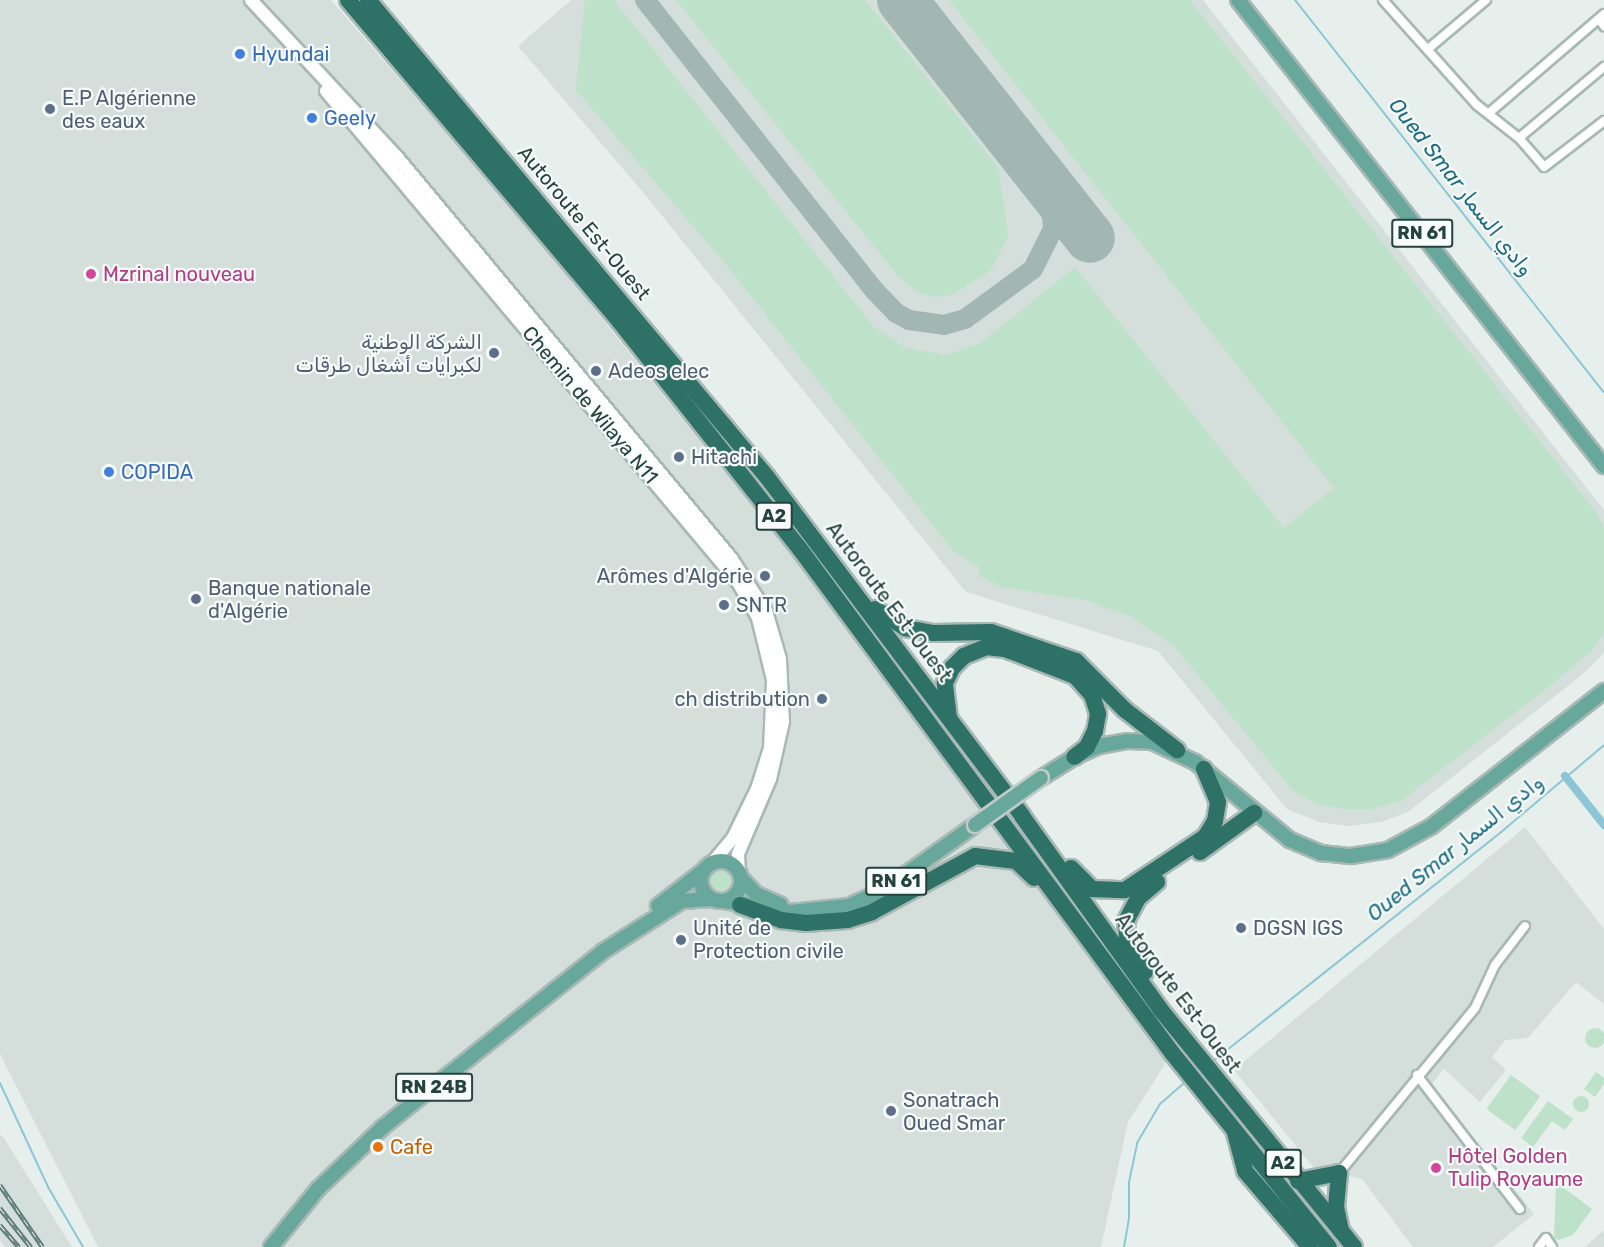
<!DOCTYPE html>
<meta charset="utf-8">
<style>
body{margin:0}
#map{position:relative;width:1604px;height:1247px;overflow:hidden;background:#e6efec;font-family:Rubik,"Noto Sans Arabic",sans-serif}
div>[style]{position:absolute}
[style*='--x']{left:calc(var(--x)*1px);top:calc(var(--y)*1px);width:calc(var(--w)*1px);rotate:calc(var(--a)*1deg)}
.built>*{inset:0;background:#d4dfdb}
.green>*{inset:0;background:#bee1ca;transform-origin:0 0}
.round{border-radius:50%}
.stream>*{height:2px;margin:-1px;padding:0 1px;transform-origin:1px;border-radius:1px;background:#8cc6d6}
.canal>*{height:8px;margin:-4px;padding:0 4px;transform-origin:4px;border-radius:4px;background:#8cc6d6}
.taxiway>*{height:20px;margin:-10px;padding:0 10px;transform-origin:10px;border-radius:10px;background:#a2b6b2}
.runway>*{height:50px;margin:-25px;padding:0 25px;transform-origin:25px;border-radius:25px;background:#a2b6b2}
.roads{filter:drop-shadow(2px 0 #a8b8b4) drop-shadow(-2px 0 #a8b8b4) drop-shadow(0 2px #a8b8b4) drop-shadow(0 -2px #a8b8b4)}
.street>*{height:8px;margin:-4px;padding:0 4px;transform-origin:4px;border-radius:4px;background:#fff}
.secondary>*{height:12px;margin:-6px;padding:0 6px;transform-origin:6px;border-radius:6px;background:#fff}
.primary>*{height:14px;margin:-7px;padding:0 7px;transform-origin:7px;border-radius:7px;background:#68a79b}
.primary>.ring{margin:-7px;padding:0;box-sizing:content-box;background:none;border:14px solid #68a79b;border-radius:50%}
.highway>*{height:16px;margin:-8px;padding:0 8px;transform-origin:8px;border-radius:8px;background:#2d7167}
.rail>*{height:4.5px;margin-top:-2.25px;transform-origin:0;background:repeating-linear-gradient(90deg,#f7fbf9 0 7px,#5e7e77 0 14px);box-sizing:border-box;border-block:2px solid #5e7e77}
.bridges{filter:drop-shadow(2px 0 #c1cac8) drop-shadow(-2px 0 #c1cac8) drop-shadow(0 2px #c1cac8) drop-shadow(0 -2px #c1cac8)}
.primary-bridge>*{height:14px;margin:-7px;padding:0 7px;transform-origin:7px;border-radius:7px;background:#68a79b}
.dots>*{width:16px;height:16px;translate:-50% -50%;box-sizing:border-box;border:3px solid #f7fbf9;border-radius:50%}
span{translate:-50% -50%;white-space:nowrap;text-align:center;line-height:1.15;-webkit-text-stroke:4.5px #f7fbf9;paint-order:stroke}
.shield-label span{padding:2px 4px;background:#f7fbf9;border:2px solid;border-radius:4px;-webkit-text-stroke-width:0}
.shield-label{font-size:18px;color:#23433c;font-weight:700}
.shop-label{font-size:20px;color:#366cbe}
.left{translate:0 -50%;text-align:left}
.service-label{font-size:20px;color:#4e5e75}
.right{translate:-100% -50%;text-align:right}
.street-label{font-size:20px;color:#23433c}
.hotel-label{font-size:20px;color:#b23c85}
.food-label{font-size:20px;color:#c56008}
.water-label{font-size:21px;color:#196b83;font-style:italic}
</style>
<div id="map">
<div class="built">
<i style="clip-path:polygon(0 0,331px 0,535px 235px,817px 587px,1016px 846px,1167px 1061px,1128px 1122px,1101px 1247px,98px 1247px,0 1054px)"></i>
<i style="clip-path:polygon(571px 0,1203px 0,1604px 510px,1604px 653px,1583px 674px,1408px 812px,1381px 822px,1348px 826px,1319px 822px,1287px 809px,1158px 651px,966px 592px,642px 191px,518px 46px)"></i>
<i style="clip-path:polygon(1525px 827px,1604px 929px,1604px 1004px,1576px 982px,1528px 1038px,1505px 1040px,1492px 1057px,1506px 1070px,1480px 1102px,1444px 1069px,1432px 1084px,1534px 1214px,1493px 1247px,1413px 1247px,1362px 1179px,1314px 1168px,1234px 1070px)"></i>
<i style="clip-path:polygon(0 1134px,4px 1138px,72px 1247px,5px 1247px,0 1241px)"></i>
<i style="clip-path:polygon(1604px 1230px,1604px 1247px,1585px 1247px)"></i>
</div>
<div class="green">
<i style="clip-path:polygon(585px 0,614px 0,873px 326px,906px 348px,947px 355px,981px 343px,1075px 267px,1284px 528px,1334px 488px,949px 0,1190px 0,1596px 512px,1604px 528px,1604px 632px,1592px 650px,1556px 681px,1401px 801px,1373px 809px,1343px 809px,1318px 804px,1294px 792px,1175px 647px,1130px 616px,1086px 600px,1001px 587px,979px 576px,979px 567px,954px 552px,728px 267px,576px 90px)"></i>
<i style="clip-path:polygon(676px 0,865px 0,999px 169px,1008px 237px,990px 271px,952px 295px,935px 297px,917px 292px,897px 275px)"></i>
<i class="round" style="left:711px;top:871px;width:20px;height:20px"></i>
<i class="round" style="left:1585px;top:1028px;width:20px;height:20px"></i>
<i style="clip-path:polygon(1596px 1072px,1604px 1078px,1604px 1084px,1595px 1097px,1584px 1089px)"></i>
<i style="left:1511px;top:1075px;width:36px;height:42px;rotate:36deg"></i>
<i class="round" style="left:1573px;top:1096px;width:16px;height:16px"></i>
<i style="clip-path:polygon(1548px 1101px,1573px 1119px,1565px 1130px,1552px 1121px,1533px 1147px,1521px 1138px)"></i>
<i style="clip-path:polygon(1556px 1182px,1592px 1209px,1573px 1235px,1559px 1240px,1554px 1238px)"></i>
</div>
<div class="stream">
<i style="--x:1295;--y:0;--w:499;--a:51.8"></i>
<i style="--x:1212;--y:1062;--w:368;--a:-38.5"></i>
<i style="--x:1500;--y:833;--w:136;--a:-40.2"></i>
<i style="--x:0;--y:1083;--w:115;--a:65.2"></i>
<i style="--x:48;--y:1187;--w:69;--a:59.7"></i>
<i style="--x:1124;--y:1247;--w:28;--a:-80"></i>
<i style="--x:1129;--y:1219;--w:37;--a:-90"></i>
<i style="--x:1129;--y:1182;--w:40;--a:-78"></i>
<i style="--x:1137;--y:1143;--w:45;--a:-59.5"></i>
<i style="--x:1160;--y:1104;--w:35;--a:-41"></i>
</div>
<div class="canal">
<i style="--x:1565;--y:776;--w:63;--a:51.5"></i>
</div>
<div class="taxiway">
<i style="--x:645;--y:0;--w:370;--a:51.7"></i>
<i style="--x:874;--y:290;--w:32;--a:46"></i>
<i style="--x:896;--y:313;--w:15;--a:28"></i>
<i style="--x:909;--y:320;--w:35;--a:8"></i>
<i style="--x:944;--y:325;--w:22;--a:-16"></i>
<i style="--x:965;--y:319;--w:84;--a:-36.3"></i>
<i style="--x:1033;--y:269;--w:45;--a:-63.4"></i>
<i style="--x:1053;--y:229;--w:32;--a:-94"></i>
<i style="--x:1051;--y:197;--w:22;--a:-114"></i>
</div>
<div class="runway">
<i style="--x:902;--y:0;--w:303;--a:51.7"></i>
</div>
<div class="roads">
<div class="street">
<i style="--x:1383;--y:0;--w:141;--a:48.2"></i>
<i style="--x:1477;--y:105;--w:53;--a:38.2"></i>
<i style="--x:1519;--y:138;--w:38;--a:49"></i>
<i style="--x:1544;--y:167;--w:76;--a:-37.5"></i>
<i style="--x:1599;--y:19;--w:9;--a:54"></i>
<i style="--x:1428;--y:49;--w:76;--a:-40.2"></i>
<i style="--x:1489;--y:113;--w:152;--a:-40.7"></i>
<i style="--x:1519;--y:138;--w:111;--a:-39.9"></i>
<i style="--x:1417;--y:1075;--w:169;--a:52.5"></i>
<i style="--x:1339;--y:1173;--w:214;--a:-50.5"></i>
<i style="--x:1475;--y:1008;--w:47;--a:-65.1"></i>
<i style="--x:1495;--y:965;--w:49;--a:-52.4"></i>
<i style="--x:1539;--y:1247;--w:11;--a:-52"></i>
<i style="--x:1546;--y:1238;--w:11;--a:56"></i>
</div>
<div class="secondary">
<i style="--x:251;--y:0;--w:214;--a:47.1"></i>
<i style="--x:397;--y:157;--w:522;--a:50.21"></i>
<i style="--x:731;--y:558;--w:64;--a:56.6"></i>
<i style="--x:766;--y:611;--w:50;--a:73.7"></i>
<i style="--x:780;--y:659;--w:63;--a:87.3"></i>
<i style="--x:783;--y:722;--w:58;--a:102.8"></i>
<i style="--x:770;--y:779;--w:82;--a:113.1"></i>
<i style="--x:738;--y:854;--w:18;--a:87"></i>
<i style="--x:326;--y:91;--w:641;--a:50"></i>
<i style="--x:738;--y:582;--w:41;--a:60.9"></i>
<i style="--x:758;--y:618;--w:64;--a:76.4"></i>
<i style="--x:773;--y:680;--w:68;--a:92.5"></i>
<i style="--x:770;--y:748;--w:43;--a:107.6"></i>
<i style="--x:757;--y:789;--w:55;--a:116.1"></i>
<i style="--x:733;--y:838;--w:33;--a:130"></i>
</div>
<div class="primary">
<i style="--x:1238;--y:0;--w:593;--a:51.85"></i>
<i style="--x:1041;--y:778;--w:39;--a:-32"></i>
<i style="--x:1074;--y:757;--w:27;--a:-24"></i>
<i style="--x:1099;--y:746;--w:28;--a:-10"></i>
<i style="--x:1127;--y:741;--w:25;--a:2"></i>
<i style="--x:1152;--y:742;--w:47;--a:24.9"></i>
<i style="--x:1195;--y:762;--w:123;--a:39.4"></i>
<i style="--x:1290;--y:840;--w:34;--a:23"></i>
<i style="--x:1321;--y:853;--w:30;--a:6"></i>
<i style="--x:1351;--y:856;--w:37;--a:-9"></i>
<i style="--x:1388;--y:850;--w:50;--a:-28.6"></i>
<i style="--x:1432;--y:826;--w:219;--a:-38.1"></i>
<i class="ring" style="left:701px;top:861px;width:26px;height:26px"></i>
<i style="--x:741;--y:878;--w:22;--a:47"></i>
<i style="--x:756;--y:894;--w:27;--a:24"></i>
<i style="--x:724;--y:901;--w:68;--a:9.3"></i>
<i style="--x:791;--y:912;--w:58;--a:-5.9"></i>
<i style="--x:849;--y:906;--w:40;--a:-25"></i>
<i style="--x:885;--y:889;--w:110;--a:-35.4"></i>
<i style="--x:658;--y:906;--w:57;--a:-37.9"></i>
<i style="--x:271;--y:1247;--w:75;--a:-51"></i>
<i style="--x:318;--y:1189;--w:90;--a:-43.6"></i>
<i style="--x:383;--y:1127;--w:280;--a:-38.6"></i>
<i style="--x:602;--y:952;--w:95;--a:-32.5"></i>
<i style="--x:682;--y:901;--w:29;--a:-4"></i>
</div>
<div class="highway">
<i style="--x:348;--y:0;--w:422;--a:49.8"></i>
<i style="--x:620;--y:322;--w:290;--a:51.6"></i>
<i style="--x:800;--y:549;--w:628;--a:53.55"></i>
<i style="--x:1173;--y:1054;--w:248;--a:51.1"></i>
<i style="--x:368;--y:0;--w:622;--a:50.09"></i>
<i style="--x:767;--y:477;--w:424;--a:53"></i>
<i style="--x:1022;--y:816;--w:237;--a:54.4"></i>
<i style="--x:1160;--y:1009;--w:307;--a:50.8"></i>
<i style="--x:875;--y:609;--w:36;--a:32"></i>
<i style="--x:905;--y:628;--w:29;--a:10"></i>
<i style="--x:934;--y:633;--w:57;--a:-1"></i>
<i style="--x:991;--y:632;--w:90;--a:18.8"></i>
<i style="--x:1076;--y:661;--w:69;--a:45"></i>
<i style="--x:1125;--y:710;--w:66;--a:37.6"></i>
<i style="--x:949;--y:718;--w:35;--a:-97"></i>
<i style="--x:945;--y:683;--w:17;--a:-65"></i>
<i style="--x:952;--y:668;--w:17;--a:-45"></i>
<i style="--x:964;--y:656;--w:24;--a:-22"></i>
<i style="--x:986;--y:647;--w:19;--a:6"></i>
<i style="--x:1005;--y:649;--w:75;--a:21.1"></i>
<i style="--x:1075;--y:676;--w:25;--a:48"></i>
<i style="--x:1092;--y:695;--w:20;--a:72"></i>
<i style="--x:1098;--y:714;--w:17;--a:100"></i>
<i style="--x:1095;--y:731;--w:18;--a:117"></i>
<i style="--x:1087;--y:747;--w:16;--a:142"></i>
<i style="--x:1200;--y:852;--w:67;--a:-35.8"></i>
<i style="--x:1071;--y:868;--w:30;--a:45"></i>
<i style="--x:1092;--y:889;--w:33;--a:2"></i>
<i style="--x:1125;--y:890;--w:96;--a:-33.5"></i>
<i style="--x:1205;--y:837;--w:19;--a:-58"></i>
<i style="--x:1215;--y:821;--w:19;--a:-81"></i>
<i style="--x:1218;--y:802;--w:36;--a:-113"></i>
<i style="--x:740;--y:905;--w:44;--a:20.1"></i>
<i style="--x:781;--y:920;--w:25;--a:7"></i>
<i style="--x:806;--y:923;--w:42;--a:-4.1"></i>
<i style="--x:848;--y:920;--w:25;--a:-18"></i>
<i style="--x:872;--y:912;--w:117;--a:-28.5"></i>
<i style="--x:975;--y:856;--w:41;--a:7"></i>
<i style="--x:1016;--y:861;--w:25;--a:43"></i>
<i style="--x:1145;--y:972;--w:38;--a:-118"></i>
<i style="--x:1127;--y:938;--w:17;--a:-93"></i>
<i style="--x:1126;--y:921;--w:26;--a:-62"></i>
<i style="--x:1138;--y:898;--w:25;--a:-40"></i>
<i style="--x:1235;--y:1133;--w:39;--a:75"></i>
<i style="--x:1245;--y:1171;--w:100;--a:49.5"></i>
<i style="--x:1298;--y:1181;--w:42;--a:-11"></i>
<i style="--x:1339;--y:1173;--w:34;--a:95"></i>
<i style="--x:1336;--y:1207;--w:25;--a:78"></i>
</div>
</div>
<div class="rail">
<i style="--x:0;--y:1185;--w:75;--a:55.3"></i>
<i style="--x:0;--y:1208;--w:50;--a:51.5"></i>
<i style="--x:0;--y:1225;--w:29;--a:49"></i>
</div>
<div class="bridges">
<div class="primary-bridge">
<i style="--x:975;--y:825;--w:81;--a:-35.5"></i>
</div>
</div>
<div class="dots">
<i style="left:240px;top:54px;background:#3f7fe0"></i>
<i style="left:50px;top:109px;background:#5c6f8a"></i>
<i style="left:312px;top:118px;background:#3f7fe0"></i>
<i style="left:91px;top:274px;background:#d1479c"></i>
<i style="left:494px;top:353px;background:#5c6f8a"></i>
<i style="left:596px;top:371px;background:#5c6f8a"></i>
<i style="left:679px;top:457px;background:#5c6f8a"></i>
<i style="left:109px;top:472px;background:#3f7fe0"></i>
<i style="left:765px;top:576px;background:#5c6f8a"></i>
<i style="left:196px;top:599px;background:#5c6f8a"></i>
<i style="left:724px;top:605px;background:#5c6f8a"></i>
<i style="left:822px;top:699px;background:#5c6f8a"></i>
<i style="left:1241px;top:928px;background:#5c6f8a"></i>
<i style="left:681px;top:940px;background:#5c6f8a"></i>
<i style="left:891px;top:1111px;background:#5c6f8a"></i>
<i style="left:378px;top:1147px;background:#e8710a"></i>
<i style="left:1436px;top:1168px;background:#d1479c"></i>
</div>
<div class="shield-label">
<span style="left:1422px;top:233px">RN 61</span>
<span style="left:774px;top:516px">A2</span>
<span style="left:896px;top:881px">RN 61</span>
<span style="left:434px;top:1087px">RN 24B</span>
<span style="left:1283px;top:1163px">A2</span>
</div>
<div class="shop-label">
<span class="left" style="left:252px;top:54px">Hyundai</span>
<span class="left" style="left:324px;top:118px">Geely</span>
<span class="left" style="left:121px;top:472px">COPIDA</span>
</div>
<div class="service-label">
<span class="left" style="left:62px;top:110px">E.P Algérienne<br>des eaux</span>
<span class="right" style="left:482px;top:354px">الشركة الوطنية<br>لكبرايات أشغال طرقات</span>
<span class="left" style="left:608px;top:371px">Adeos elec</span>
<span class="left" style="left:691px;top:457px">Hitachi</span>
<span class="right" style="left:753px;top:576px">Arômes d'Algérie</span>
<span class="left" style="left:208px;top:600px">Banque nationale<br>d'Algérie</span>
<span class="left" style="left:736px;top:605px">SNTR</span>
<span class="right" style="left:810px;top:699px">ch distribution</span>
<span class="left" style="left:693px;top:940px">Unité de<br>Protection civile</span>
<span class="left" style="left:1253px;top:928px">DGSN IGS</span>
<span class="left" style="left:903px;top:1112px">Sonatrach<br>Oued Smar</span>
</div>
<div class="street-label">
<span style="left:584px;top:223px;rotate:50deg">Autoroute Est-Ouest</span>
<span style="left:590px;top:405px;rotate:50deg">Chemin de Wilaya N11</span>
<span style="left:889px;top:602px;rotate:53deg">Autoroute Est-Ouest</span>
<span style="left:1178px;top:993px;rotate:53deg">Autoroute Est-Ouest</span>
</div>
<div class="hotel-label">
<span class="left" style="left:103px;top:274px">Mzrinal nouveau</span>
<span class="left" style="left:1448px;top:1168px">Hôtel Golden<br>Tulip Royaume</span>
</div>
<div class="food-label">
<span class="left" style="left:390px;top:1147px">Cafe</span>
</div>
<div class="water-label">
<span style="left:1461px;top:187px;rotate:52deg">Oued Smar وادي السمار</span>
<span style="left:1455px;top:848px;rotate:-39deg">Oued Smar وادي السمار</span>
</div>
</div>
